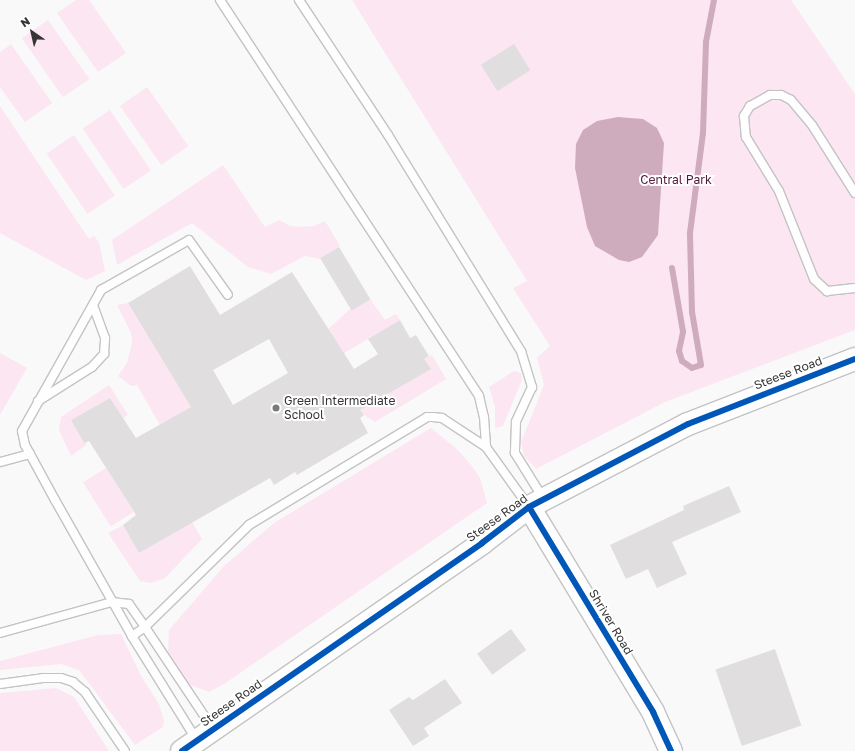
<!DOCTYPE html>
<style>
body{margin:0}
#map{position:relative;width:855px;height:751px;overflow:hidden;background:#faf9f9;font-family:"Golos Text",sans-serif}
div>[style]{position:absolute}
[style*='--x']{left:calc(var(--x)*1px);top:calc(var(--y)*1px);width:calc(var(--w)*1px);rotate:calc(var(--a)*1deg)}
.green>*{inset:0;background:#fce6f1;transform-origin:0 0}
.water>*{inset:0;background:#cfabbe}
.stream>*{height:6px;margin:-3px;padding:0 3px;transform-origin:3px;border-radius:3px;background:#cfabbe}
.building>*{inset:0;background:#e0dedf;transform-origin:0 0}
.roads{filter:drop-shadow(1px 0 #c4c3c3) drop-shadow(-1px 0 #c4c3c3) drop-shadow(0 1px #c4c3c3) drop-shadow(0 -1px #c4c3c3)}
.lane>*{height:8px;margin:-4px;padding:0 4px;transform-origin:4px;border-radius:4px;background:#fefefe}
.secondary>*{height:22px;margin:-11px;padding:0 11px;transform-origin:11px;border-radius:11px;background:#fefefe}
.cycleway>*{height:6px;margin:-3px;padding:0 3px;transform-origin:3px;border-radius:3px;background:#0057b8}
.dots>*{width:11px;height:11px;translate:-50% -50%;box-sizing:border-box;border:2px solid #fff;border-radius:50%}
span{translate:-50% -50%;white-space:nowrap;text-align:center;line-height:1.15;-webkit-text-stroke:4px #fff;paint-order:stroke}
.park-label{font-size:12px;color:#55183e}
.street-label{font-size:12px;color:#363536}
.poi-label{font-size:12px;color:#363536}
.left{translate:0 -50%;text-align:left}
.north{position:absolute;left:12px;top:12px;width:40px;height:40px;-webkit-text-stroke:3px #fff;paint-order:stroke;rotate:326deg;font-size:11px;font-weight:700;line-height:16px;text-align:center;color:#363536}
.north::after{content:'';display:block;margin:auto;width:14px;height:18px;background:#363536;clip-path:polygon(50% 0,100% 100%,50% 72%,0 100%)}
</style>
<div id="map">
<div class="green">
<i style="clip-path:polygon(76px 0,89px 0,126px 53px,98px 72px,57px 13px)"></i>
<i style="clip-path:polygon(352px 0,791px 0,855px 94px,855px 330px,665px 402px,536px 469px,524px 456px,521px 442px,544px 385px,537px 358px,550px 346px,513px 288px,527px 281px)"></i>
<i style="left:48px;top:20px;width:72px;height:32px;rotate:55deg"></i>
<i style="clip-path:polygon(11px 44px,52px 103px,25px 122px,0 87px,0 52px)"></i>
<i style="left:147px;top:87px;width:72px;height:33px;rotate:55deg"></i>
<i style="clip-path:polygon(0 106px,89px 239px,94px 236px,99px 242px,105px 271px,86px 280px,0 233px)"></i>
<i style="left:110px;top:110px;width:73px;height:33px;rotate:56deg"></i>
<i style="left:74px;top:135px;width:73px;height:33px;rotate:56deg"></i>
<i style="clip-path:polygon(223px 165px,265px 227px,279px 220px,290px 226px,301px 227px,314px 226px,325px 221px,340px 246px,320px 259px,305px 256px,271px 274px,248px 267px,192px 223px,117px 265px,112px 240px)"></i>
<i style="clip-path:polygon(370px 299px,385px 320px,396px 314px,400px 320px,341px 355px,325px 332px,350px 309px)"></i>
<i style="clip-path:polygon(128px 303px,191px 407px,160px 425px,137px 385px,131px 386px,118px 376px,127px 363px,132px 343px,131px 333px,117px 305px)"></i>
<i style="clip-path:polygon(0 353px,27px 368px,0 415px)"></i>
<i style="clip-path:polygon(432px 355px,446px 379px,375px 422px,364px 415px,360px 410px,430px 369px,424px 359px)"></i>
<i style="clip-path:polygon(514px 371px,521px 373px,522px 380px,503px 426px,495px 428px,495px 407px,489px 387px)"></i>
<i style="clip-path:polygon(109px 385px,128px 415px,123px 418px,110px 398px,71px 420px,84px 443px,87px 442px,85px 446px,71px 456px,59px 430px,61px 417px)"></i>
<i style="clip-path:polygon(431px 428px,457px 449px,471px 465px,480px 478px,487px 503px,224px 684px,209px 692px,188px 684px,175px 668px,168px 653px,169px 630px,224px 566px,274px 523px)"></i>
<i style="left:106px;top:468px;width:52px;height:27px;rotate:58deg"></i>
<i style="clip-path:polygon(192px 522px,202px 539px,165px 578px,151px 583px,140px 581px,108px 533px,123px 525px,139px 553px)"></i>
<i style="clip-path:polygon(121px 634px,141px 676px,159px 704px,164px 721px,163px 727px,135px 745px,79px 670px,61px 664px,0 670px,0 661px,98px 635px)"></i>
<i style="clip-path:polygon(56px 688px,74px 697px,109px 751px,0 751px,0 693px)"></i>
</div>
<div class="water">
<i style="clip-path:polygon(618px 117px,643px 119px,657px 128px,664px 143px,658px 235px,642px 257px,629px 262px,619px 260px,595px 246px,587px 227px,575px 168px,576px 144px,583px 130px,597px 121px)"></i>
</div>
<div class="stream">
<i style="--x:672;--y:268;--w:65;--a:80.2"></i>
<i style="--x:683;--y:332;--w:19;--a:102"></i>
<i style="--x:679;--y:351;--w:10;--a:73"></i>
<i style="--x:682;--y:361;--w:12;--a:35"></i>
<i style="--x:692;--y:368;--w:9;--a:-18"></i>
<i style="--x:701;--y:365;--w:54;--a:-99.6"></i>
<i style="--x:692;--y:312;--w:79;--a:-91.5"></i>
<i style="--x:690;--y:233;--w:101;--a:-82.6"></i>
<i style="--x:703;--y:133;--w:91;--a:-88.1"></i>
<i style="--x:706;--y:42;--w:43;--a:-79.2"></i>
</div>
<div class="building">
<i style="left:514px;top:44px;width:31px;height:39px;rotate:58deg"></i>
<i style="left:339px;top:247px;width:61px;height:22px;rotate:59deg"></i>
<i style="clip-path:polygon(evenodd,190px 266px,220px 315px,292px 272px,354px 369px,378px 354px,368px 339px,400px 320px,410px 338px,416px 335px,429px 356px,424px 359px,431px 369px,360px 410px,364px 415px,360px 418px,368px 433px,297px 475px,295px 472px,274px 485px,270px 478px,139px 553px,123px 525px,136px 515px,89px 441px,84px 443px,71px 420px,110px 398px,136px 438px,191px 407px,128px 303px,190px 266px,269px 339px,288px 373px,233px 405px,213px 370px,269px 339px)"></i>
<i style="clip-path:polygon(729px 486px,741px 512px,672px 542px,687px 574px,657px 588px,648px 569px,626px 579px,610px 545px,684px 510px,683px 506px)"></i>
<i style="left:511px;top:629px;width:26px;height:42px;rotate:54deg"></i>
<i style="left:775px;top:649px;width:81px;height:63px;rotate:71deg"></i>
<i style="clip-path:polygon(445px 679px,462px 703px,424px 728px,429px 736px,413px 746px,389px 710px,409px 697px,413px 700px)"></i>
</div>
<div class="roads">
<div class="lane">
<i style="--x:220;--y:0;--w:473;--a:56.8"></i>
<i style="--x:479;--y:396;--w:22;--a:77"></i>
<i style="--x:484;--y:417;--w:30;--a:86"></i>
<i style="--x:299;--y:0;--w:162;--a:56.6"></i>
<i style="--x:388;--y:135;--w:254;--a:58.4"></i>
<i style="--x:521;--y:351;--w:38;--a:73"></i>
<i style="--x:532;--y:387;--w:38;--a:115"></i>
<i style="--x:516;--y:422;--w:31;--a:92"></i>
<i style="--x:515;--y:453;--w:53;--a:58.1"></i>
<i style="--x:855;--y:193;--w:80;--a:-122.3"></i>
<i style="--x:812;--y:125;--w:33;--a:-130"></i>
<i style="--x:791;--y:100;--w:11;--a:-153"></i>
<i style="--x:781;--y:95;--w:11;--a:180"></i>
<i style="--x:770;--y:95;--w:23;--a:151"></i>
<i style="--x:750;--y:106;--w:12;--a:121"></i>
<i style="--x:744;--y:116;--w:21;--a:85"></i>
<i style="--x:746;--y:137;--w:63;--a:58.6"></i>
<i style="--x:779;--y:191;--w:95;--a:68.3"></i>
<i style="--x:814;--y:279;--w:18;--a:43"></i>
<i style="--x:827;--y:291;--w:28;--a:-6"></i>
<i style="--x:38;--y:401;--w:64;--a:-32.2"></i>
<i style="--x:92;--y:367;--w:18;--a:-47"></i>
<i style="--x:104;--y:354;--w:16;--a:-86"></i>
<i style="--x:105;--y:338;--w:35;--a:-110"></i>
<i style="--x:0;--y:462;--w:31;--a:-15"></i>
<i style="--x:0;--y:633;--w:116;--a:-15.5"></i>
<i style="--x:112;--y:602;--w:17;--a:7"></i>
<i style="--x:129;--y:604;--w:28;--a:55"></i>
<i style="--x:145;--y:627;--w:16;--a:145"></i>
<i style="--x:0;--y:684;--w:43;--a:-7.9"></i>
<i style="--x:43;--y:678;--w:18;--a:0"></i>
<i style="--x:61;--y:678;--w:13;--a:18"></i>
<i style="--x:73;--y:682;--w:16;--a:40"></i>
<i style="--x:85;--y:692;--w:71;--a:55.9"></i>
<i style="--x:213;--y:729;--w:123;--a:-123.7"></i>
<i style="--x:145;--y:627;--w:146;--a:-44.4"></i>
<i style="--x:249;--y:525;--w:208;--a:-31.2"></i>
<i style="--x:427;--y:417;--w:6;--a:0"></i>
<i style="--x:433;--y:417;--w:9;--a:6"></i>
<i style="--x:442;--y:418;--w:53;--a:33.4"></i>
<i style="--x:486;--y:447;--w:74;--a:54.4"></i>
<i style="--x:196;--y:739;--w:121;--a:-121.9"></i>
<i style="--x:132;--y:636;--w:156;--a:-119.5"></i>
<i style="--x:55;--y:500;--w:63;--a:-118.6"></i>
<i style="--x:25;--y:445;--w:14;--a:-102"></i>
<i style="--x:22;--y:431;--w:162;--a:-60.7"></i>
<i style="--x:101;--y:290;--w:101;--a:-29.6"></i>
<i style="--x:189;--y:240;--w:67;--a:54.7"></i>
</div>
<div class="secondary">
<i style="--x:529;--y:507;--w:240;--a:58.8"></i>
<i style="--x:653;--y:712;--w:43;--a:65.2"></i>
<i style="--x:182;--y:751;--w:365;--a:-34.7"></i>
<i style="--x:482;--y:543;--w:59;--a:-37.5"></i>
<i style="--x:529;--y:507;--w:179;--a:-27.6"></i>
<i style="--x:688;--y:424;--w:179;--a:-21.3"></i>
</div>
</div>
<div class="cycleway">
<i style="--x:529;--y:507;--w:240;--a:58.8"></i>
<i style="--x:653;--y:712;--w:43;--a:65.2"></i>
<i style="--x:182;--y:751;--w:365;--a:-34.7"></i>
<i style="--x:482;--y:543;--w:59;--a:-37.5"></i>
<i style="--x:529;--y:507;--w:179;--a:-27.6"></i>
<i style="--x:688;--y:424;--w:179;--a:-21.3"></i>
</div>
<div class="dots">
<i style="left:276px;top:408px;background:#7b7a7a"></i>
</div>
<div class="park-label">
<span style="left:676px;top:180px">Central Park</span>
</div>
<div class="street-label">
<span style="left:788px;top:373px;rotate:-21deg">Steese Road</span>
<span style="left:497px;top:518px;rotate:-36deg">Steese Road</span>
<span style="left:611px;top:622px;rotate:59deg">Shriver Road</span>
<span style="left:231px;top:703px;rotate:-35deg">Steese Road</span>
</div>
<div class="poi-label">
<span class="left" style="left:284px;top:408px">Green Intermediate<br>School</span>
</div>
<div class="north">N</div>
</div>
